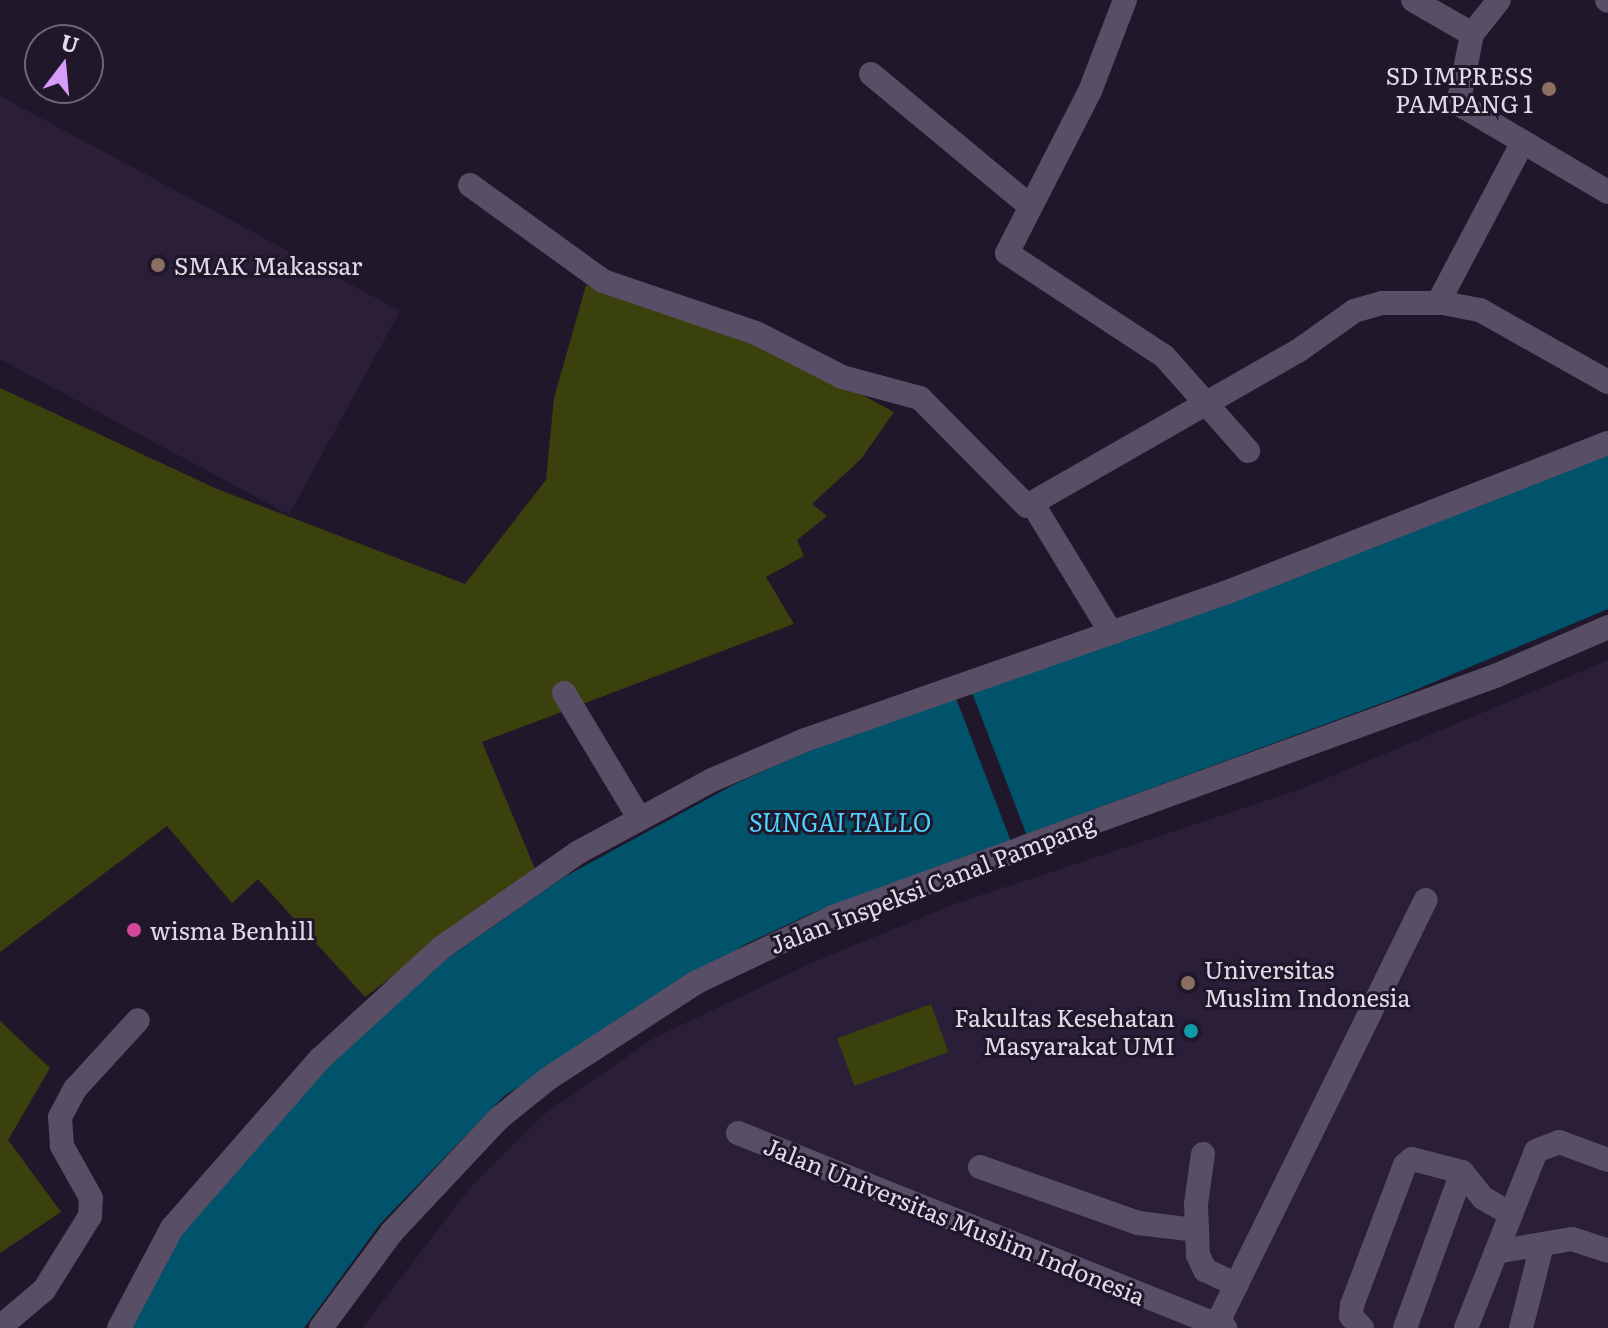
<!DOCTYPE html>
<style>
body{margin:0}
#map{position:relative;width:1608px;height:1328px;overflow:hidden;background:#20172a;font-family:Literata,serif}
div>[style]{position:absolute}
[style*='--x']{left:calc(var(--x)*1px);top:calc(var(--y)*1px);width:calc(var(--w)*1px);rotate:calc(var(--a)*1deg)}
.built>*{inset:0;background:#2a1e38}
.green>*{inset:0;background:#3a410d;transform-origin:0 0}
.water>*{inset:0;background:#00536a}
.pier>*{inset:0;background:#20172a;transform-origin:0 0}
.minor>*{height:24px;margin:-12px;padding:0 12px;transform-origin:12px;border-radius:12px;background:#584e65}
.dots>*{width:22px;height:22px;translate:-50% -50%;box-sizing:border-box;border:4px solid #20172a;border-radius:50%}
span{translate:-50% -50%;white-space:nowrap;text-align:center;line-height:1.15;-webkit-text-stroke:6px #20172a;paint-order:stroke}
.poi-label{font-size:24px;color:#e1dbe8}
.right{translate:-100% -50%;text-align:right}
.left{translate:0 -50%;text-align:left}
.street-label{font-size:24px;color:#e1dbe8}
.water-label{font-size:26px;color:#4fd2fd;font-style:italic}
.north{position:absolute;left:24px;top:24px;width:80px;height:80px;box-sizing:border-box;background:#20172a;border:2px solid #6d6576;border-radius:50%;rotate:16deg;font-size:22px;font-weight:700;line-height:32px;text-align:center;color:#e1dbe8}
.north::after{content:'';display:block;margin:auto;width:28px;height:36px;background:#d79bf9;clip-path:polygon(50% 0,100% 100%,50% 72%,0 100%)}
</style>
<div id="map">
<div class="built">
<i style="clip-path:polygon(0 96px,400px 311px,289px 515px,0 359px)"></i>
<i style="clip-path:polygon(1608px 660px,1608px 1328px,362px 1328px,474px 1183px,543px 1115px,652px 1039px,811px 963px,957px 903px,1303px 788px)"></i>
</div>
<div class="green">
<i style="clip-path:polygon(586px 285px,766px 343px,894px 412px,861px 459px,812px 504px,827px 516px,797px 540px,804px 556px,766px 577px,794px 624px,482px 742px,535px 869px,365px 997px,258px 879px,232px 903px,167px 826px,0 952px,0 388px,217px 489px,465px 584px,546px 480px,554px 398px)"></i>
<i style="left:931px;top:1004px;width:51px;height:100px;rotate:70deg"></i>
<i style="clip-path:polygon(0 1021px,50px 1068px,8px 1140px,61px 1212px,0 1253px)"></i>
</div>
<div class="water">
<i style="clip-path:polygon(1608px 451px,1608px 609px,1396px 698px,810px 914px,746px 944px,504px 1096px,380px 1224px,304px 1328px,131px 1328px,188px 1221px,329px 1066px,445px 960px,564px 877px,735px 784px,815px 748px,1348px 557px)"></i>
</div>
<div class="pier">
<i style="left:971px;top:690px;width:159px;height:17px;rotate:69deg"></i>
</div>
<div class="minor">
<i style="--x:1125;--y:0;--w:97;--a:111"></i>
<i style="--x:1090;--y:91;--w:182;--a:117.1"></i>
<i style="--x:1007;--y:253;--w:188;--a:33.3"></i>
<i style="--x:1164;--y:356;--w:127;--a:48.5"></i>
<i style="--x:1413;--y:0;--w:68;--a:30"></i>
<i style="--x:1472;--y:34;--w:43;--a:-51.5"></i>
<i style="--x:1607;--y:0;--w:1;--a:45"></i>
<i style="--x:1472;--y:34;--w:62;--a:101.1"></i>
<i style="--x:1460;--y:95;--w:13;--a:72"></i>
<i style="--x:1464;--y:107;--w:167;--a:30.6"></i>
<i style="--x:871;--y:74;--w:207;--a:39.7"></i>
<i style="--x:470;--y:185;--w:164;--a:35.8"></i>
<i style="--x:603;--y:281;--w:162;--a:18.8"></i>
<i style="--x:756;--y:333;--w:97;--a:27.1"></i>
<i style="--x:842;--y:377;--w:81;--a:15.1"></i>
<i style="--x:920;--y:398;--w:152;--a:45.3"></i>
<i style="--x:1027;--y:506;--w:312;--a:-29.8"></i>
<i style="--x:1298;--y:351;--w:69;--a:-35.5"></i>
<i style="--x:1354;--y:311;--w:29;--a:-16"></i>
<i style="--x:1382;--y:303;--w:61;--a:0"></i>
<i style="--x:1443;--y:303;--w:38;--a:11"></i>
<i style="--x:1480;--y:310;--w:147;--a:29.4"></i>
<i style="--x:1438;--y:303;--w:180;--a:-62.2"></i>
<i style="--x:1034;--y:506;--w:146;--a:58.7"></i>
<i style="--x:564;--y:693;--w:146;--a:59"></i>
<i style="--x:738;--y:1133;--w:525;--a:21.82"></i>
<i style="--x:1203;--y:1154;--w:50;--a:98"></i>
<i style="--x:1196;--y:1204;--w:51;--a:87.8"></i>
<i style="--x:1198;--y:1255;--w:17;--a:65"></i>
<i style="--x:1205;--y:1270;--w:35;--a:25"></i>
<i style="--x:980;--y:1167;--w:168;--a:19.5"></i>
<i style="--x:1138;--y:1223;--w:57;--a:7"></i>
<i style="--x:1496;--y:1252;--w:77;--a:-9.7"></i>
<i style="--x:1572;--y:1239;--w:38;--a:18"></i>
<i style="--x:0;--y:1327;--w:57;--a:-40.1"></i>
<i style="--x:44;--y:1290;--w:87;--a:-58.1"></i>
<i style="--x:90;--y:1216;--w:18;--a:-87"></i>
<i style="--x:91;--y:1198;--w:60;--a:-119.1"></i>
<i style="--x:62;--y:1146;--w:29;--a:-94"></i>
<i style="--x:60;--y:1117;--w:32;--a:-62"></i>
<i style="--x:75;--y:1089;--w:93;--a:-47.6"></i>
<i style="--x:119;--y:1328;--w:113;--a:-62.1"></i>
<i style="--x:172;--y:1228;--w:226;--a:-48.8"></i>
<i style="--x:321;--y:1058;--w:163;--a:-42.5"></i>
<i style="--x:441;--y:948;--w:166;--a:-34.9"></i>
<i style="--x:577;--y:853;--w:153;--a:-28.4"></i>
<i style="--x:712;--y:780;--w:101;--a:-23.3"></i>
<i style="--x:805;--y:740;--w:445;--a:-19.3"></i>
<i style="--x:1225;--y:593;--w:411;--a:-21.4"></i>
<i style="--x:321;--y:1328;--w:119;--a:-53.5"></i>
<i style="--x:392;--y:1232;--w:155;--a:-46.8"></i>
<i style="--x:498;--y:1119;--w:65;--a:-38.8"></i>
<i style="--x:549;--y:1078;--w:176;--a:-33"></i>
<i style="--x:697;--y:982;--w:151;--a:-25.5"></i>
<i style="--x:833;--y:917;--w:705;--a:-20"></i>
<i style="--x:1495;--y:676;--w:123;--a:-23.4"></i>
<i style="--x:1215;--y:1328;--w:477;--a:-63.8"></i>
<i style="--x:1362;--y:1328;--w:16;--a:-133"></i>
<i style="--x:1351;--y:1316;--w:11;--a:-85"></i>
<i style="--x:1352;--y:1305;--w:150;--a:-69.3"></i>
<i style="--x:1405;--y:1165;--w:9;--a:-41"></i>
<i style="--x:1412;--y:1159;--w:52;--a:14.6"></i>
<i style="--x:1462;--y:1172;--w:33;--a:51"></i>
<i style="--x:1483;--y:1198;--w:32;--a:30"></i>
<i style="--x:1405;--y:1328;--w:166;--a:-69.9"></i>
<i style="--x:1466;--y:1328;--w:190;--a:-68.4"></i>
<i style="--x:1536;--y:1151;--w:25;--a:-21"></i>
<i style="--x:1559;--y:1142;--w:52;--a:20.2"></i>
<i style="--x:1521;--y:1328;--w:86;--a:-75.8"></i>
</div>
<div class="dots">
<i style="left:1549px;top:89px;background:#8d6e63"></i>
<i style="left:158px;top:265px;background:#8d6e63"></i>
<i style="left:134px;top:930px;background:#d1479c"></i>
<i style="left:1188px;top:983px;background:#8d6e63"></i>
<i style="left:1191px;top:1031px;background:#0f9aa8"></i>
</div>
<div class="poi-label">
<span class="right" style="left:1533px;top:89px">SD IMPRESS<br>PAMPANG 1</span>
<span class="left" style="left:174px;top:265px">SMAK Makassar</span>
<span class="left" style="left:150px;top:930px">wisma Benhill</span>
<span class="left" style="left:1204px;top:983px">Universitas<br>Muslim Indonesia</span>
<span class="right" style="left:1175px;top:1031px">Fakultas Kesehatan<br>Masyarakat UMI</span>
</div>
<div class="street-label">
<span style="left:932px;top:883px;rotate:-21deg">Jalan Inspeksi Canal Pampang</span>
<span style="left:955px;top:1220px;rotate:22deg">Jalan Universitas Muslim Indonesia</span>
</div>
<div class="water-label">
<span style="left:840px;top:821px">SUNGAI TALLO</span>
</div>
<div class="north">U</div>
</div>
